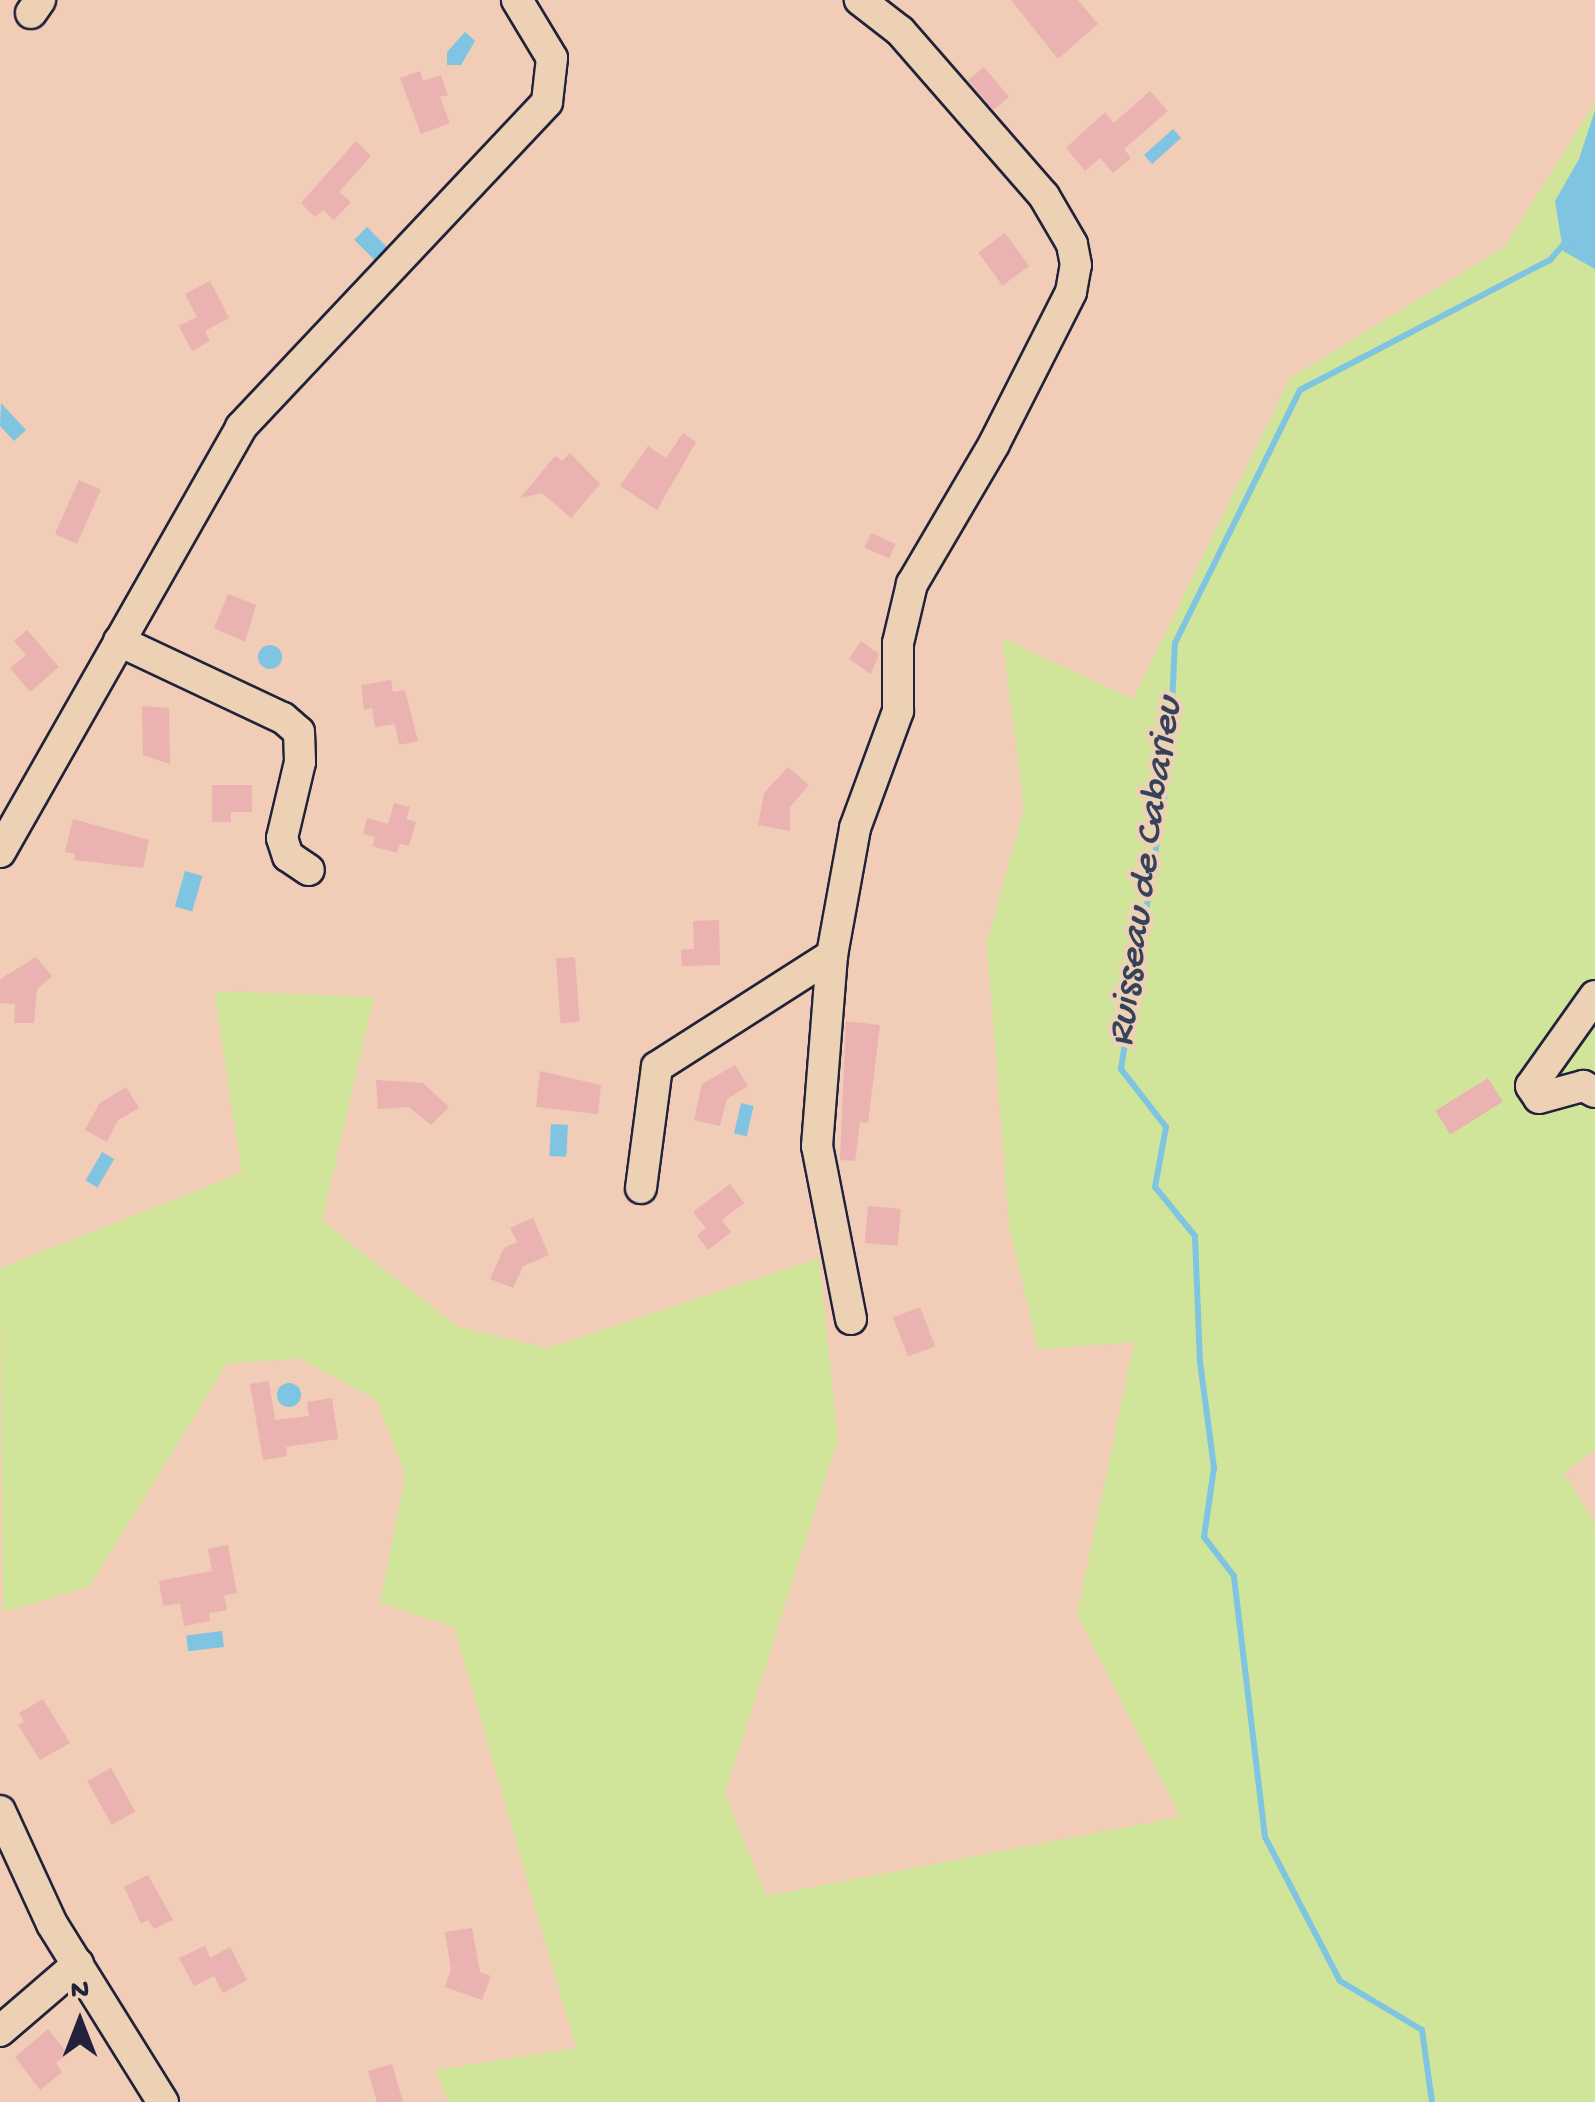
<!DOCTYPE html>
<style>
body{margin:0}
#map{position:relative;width:1595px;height:2102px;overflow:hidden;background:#f1ccb6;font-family:"Gochi Hand",sans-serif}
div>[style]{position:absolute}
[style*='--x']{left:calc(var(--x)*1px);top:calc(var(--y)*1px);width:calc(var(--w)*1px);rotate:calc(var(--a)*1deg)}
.green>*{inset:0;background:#d0e59a}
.water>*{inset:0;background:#7fc4e0;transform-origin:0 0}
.round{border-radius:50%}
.stream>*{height:6px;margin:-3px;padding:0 3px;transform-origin:3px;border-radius:3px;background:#7fc4e0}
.building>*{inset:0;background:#eab2b0;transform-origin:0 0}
.roads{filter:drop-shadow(2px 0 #22223b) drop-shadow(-2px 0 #22223b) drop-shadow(0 2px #22223b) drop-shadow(0 -2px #22223b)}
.minor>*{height:30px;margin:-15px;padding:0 15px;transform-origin:15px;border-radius:15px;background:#edd1b4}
span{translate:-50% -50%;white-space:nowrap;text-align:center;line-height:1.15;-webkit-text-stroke:9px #edd1b4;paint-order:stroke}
.water-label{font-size:40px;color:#35425c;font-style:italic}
.north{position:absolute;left:30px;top:1972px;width:100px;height:100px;-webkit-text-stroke:8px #edd1b4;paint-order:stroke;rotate:0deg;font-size:28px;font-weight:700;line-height:40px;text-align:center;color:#22223b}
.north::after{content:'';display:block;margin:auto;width:35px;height:45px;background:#22223b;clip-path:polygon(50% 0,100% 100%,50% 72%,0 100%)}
</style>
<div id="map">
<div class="green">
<i style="clip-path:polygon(1595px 103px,1595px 1449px,1564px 1473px,1595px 1523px,1595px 2102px,448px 2102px,436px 2070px,576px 2048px,454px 1627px,380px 1603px,405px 1476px,377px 1400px,299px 1358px,227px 1364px,89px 1587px,3px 1612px,0 1268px,242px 1173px,214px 991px,374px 997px,322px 1221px,458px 1327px,548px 1348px,819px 1258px,838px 1439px,725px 1793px,766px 1896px,1180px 1817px,1077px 1614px,1134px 1342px,1038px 1349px,1009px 1226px,987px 943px,1024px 808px,1002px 638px,1133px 699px,1290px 378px,1504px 247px)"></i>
</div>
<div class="water">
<i style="clip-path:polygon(465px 32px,475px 41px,461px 65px,447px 65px,447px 52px)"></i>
<i style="clip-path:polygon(1595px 110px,1595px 269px,1563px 251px,1555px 201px,1579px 159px)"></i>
<i style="left:1173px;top:129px;width:12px;height:39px;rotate:48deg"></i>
<i style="left:367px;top:227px;width:31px;height:18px;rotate:45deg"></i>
<i style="clip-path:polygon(1px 403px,26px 430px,14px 441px,0 426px)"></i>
<i class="round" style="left:258px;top:645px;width:24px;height:24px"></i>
<i style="left:185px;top:871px;width:18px;height:37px;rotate:16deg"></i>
<i style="left:741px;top:1103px;width:13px;height:31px;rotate:13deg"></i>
<i style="left:551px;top:1124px;width:17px;height:32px;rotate:3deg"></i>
<i style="left:102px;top:1152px;width:14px;height:33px;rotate:30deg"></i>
<i class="round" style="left:277px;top:1383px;width:24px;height:24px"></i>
<i style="left:222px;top:1631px;width:16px;height:36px;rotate:83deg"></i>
</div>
<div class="stream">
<i style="--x:1432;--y:2102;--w:73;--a:-97.9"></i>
<i style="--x:1422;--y:2030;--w:96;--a:-149.1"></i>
<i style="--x:1340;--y:1981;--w:162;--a:-117.5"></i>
<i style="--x:1265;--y:1837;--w:263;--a:-96.8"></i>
<i style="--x:1234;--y:1576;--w:49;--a:-127.6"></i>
<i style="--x:1204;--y:1537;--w:70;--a:-81.8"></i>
<i style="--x:1214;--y:1468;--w:107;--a:-97.5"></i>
<i style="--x:1200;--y:1362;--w:126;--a:-92.3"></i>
<i style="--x:1195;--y:1236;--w:63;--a:-129.2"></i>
<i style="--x:1155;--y:1187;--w:61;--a:-79.6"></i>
<i style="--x:1166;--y:1127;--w:73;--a:-127.8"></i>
<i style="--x:1121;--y:1069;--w:308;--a:-81"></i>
<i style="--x:1169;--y:765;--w:122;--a:-87.2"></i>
<i style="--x:1175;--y:643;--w:282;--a:-63.7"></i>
<i style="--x:1300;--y:390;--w:282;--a:-27.5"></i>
<i style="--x:1550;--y:260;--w:23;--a:-49"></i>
</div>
<div class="building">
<i style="clip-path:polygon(1011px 0,1078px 0,1098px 24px,1058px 59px)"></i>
<i style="left:984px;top:67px;width:39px;height:21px;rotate:50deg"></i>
<i style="clip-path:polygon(420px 71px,423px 81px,441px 75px,448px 95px,440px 97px,450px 123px,421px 134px,400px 78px)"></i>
<i style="clip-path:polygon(1150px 91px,1168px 111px,1124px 149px,1131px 158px,1113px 173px,1100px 158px,1085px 171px,1066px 148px,1105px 112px,1114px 123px)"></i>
<i style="clip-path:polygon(356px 141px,371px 156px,339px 192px,351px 202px,334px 220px,323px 210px,315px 217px,301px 203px)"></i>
<i style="left:1005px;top:233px;width:41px;height:33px;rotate:54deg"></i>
<i style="clip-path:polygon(210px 281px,229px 318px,205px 331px,210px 341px,192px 351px,179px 326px,197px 317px,185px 294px)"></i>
<i style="clip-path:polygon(683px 433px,696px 442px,657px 510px,620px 486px,648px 446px,666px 458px)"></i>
<i style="clip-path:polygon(570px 453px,600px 484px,571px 518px,542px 493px,520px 498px,555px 456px,562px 461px)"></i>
<i style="left:79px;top:480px;width:24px;height:59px;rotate:24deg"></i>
<i style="left:871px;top:533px;width:27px;height:16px;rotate:24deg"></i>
<i style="clip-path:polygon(228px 594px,256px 605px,245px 642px,214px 628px)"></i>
<i style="clip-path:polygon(27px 630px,59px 667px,30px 692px,10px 668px,26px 655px,14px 641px)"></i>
<i style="clip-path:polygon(861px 641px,879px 654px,871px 674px,849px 659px)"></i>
<i style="clip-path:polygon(391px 680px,393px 692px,405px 690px,418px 741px,399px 745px,395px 724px,375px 727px,372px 708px,364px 710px,361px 685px)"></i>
<i style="clip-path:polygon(142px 706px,169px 708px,170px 764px,143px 755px)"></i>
<i style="clip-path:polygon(788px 767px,809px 785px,790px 807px,790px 831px,758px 825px,764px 793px)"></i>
<i style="clip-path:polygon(212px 785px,252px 785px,252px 812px,231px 812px,231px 822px,212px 822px)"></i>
<i style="clip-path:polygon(394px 803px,410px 807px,406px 819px,416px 822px,409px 846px,400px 844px,397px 853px,372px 846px,375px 837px,363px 834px,367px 818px,388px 824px)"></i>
<i style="clip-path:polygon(73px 819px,149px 840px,143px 868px,74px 860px,75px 854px,65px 852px)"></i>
<i style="clip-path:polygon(719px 920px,720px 965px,682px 966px,681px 950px,694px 949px,693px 921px)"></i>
<i style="clip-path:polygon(36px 957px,52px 976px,37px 989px,34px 1023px,14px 1023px,15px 1004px,0 1003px,0 979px)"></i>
<i style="left:575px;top:957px;width:65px;height:19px;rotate:86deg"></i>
<i style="clip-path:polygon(846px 1021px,880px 1025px,868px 1123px,860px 1122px,855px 1161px,840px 1160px)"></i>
<i style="clip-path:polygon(735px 1065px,748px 1086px,727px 1099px,720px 1126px,694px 1120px,702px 1084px)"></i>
<i style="clip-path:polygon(540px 1071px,601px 1085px,598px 1114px,536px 1107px)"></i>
<i style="left:1488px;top:1078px;width:28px;height:62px;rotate:58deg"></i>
<i style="clip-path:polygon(376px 1080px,423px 1083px,449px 1107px,431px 1125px,409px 1107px,378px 1109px)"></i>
<i style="clip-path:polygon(126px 1087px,139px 1108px,118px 1120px,107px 1142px,85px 1130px,99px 1104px)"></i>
<i style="clip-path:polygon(730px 1184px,744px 1203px,722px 1220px,731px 1232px,708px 1250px,697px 1235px,706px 1228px,693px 1212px)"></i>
<i style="left:868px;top:1206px;width:33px;height:37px;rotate:5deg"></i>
<i style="clip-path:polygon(533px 1218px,549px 1255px,523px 1266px,513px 1288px,490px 1279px,504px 1248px,517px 1242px,510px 1228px)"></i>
<i style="left:920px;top:1307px;width:42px;height:29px;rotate:69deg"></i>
<i style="clip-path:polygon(269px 1381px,275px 1420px,309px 1416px,307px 1402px,332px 1398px,338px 1439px,286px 1447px,287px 1456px,263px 1460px,250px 1384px)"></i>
<i style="clip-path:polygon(228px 1545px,237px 1593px,224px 1595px,227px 1610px,209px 1613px,210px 1621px,184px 1626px,180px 1603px,163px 1606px,159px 1581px,212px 1571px,208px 1549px)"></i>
<i style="clip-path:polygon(43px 1699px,70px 1743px,40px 1760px,18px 1725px,24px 1722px,19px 1713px)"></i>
<i style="left:111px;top:1768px;width:50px;height:27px;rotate:61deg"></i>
<i style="clip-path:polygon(148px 1875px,173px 1920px,154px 1929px,148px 1920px,141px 1924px,124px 1887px)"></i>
<i style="clip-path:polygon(472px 1928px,480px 1972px,491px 1976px,482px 2000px,445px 1987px,451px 1969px,445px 1932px)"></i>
<i style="clip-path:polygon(205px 1946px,210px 1958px,230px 1947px,247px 1980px,223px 1993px,214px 1976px,194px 1986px,179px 1958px)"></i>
<i style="clip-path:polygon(48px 2029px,68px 2054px,56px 2063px,62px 2072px,40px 2090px,15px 2057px)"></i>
<i style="clip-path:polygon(392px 2064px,403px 2102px,377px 2102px,368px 2071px)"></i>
</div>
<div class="roads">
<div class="minor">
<i style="--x:31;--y:13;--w:16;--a:-55"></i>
<i style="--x:119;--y:641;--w:181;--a:25.2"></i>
<i style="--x:283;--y:718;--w:21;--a:41"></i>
<i style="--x:299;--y:732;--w:30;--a:88"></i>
<i style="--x:300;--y:762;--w:78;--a:103.3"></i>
<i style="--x:282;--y:838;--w:19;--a:72"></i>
<i style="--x:288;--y:856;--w:25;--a:34"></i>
<i style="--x:0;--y:852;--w:489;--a:-60.4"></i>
<i style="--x:241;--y:427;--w:446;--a:-46.7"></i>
<i style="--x:547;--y:102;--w:44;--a:-83.5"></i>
<i style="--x:552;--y:58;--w:68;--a:-121.1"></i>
<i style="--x:1595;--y:996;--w:110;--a:125.4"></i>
<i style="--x:1531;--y:1086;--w:14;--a:56"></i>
<i style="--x:1539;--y:1098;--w:46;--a:-15.3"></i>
<i style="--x:1583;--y:1086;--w:13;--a:27"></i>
<i style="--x:641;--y:1188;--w:122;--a:-82.5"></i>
<i style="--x:657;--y:1067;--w:208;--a:-32.6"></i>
<i style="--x:851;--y:1319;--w:176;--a:-101.1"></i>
<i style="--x:817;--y:1146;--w:192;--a:-85.5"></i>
<i style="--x:832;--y:955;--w:129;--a:-79.7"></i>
<i style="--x:855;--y:828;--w:125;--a:-69.8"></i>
<i style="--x:898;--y:711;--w:68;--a:-90"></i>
<i style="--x:898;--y:643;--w:61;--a:-76.7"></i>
<i style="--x:912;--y:584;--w:162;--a:-59.6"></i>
<i style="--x:994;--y:444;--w:170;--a:-63.1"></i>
<i style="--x:1071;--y:292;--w:27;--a:-80"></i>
<i style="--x:1076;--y:265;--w:21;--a:-101"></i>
<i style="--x:1072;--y:244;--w:56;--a:-120.3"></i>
<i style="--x:1044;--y:196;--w:219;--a:-131.1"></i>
<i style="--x:900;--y:31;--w:51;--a:-142.2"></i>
<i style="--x:0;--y:1811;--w:124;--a:65.3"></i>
<i style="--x:52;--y:1924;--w:210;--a:58.1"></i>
<i style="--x:0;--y:2031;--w:103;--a:-40.7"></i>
</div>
</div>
<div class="water-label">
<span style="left:1147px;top:872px;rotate:-82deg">Ruisseau de Cabarieu</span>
</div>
<div class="north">N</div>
</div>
